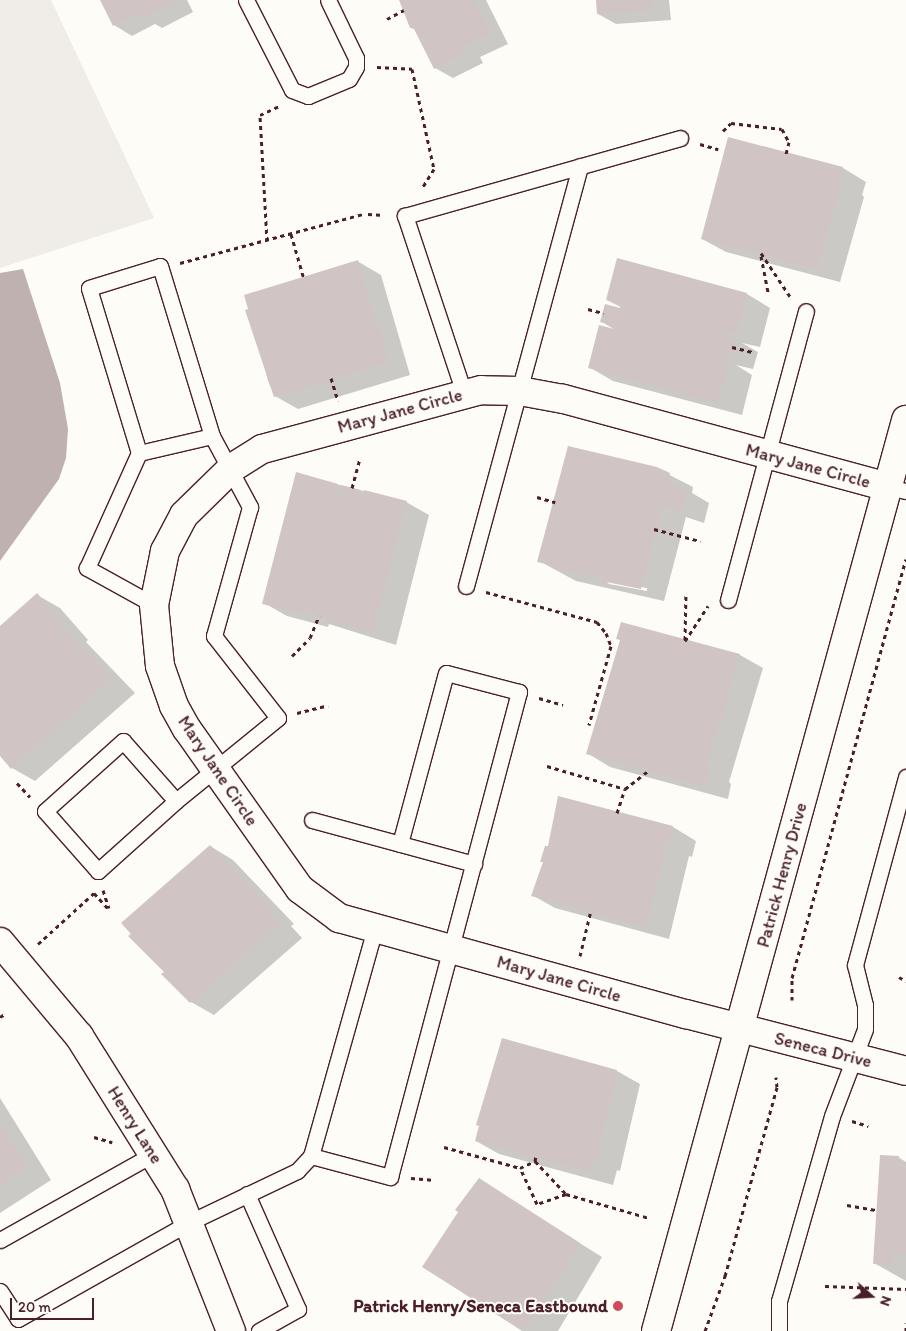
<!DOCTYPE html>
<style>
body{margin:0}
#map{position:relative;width:906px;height:1331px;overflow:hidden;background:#fdfcf7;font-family:Itim,sans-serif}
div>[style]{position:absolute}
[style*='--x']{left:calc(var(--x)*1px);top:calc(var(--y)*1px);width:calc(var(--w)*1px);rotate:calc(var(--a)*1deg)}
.built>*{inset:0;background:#f0ece8}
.water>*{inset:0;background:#c0b1b1}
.shadow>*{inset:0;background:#0003}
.building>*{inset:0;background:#d0c5c4}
.path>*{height:3px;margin-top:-1.5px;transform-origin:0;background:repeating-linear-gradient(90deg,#4a1f2b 0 4px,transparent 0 8px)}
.roads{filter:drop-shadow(1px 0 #4a1f2b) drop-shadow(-1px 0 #4a1f2b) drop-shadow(0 1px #4a1f2b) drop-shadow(0 -1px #4a1f2b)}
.lane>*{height:15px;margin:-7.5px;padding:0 7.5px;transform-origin:7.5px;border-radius:7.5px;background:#fdfcf7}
.street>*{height:28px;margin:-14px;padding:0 14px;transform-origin:14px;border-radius:14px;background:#fdfcf7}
.secondary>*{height:28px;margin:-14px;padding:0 14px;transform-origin:14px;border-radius:14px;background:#fdfcf7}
.dots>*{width:14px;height:14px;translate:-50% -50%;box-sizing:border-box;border:2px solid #fdfcf7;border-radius:50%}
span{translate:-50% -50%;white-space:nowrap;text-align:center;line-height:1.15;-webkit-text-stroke:4px #fdfcf7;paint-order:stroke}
.street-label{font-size:18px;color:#4a1f2b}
.poi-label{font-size:18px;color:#4a1f2b;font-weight:700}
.right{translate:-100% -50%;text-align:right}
.north{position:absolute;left:846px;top:1271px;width:50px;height:50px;-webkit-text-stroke:4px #fdfcf7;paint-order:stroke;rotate:109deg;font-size:14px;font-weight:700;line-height:20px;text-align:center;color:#4a1f2b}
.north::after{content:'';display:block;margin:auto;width:18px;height:22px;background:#4a1f2b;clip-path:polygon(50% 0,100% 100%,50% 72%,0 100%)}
.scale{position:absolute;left:10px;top:1298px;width:84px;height:22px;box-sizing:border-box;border:2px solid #4a1f2b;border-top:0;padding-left:6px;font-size:15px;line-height:18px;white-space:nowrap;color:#4a1f2b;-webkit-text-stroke:4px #fdfcf7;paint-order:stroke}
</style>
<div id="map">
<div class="built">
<i style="clip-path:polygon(0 0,51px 0,154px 218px,0 268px)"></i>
</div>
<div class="water">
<i style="clip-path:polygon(23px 269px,60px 383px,68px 429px,66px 458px,59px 479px,0 561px,0 273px)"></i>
</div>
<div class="shadow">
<i style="clip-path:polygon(101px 0,187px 0,193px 12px,162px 28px,155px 24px,132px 36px,114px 25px)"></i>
<i style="clip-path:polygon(400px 0,486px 0,508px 44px,480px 57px,483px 63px,453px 78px,435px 68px,416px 30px,411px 28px)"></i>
<i style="clip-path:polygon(597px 0,669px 0,671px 20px,616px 24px,598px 14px)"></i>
<i style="clip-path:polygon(729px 138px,843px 168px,866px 182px,862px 195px,864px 197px,840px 282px,726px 252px,702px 239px)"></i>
<i style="clip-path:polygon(618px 260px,747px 294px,770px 308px,760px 347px,742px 343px,758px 352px,753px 369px,736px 365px,752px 375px,742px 415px,613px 381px,589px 367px,617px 331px,602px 322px,624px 309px,607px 300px)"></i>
<i style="clip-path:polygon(357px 261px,381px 275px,410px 375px,298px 409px,275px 396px,268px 381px,256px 334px)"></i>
<i style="clip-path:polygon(evenodd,656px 468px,693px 487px,692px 493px,709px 503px,704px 523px,686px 517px,664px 601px,576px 581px,539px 561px,656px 468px,606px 581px,647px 588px,647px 591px,609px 584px,606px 581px)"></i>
<i style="clip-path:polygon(297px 474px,406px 502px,429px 515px,396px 645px,329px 624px,328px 627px,287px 616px,264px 603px)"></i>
<i style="clip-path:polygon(37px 595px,60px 608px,88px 640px,86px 642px,135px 693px,35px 781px,12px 768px,0 754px,0 628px)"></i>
<i style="clip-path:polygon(740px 655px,763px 668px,729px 782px,731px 784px,728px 799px,610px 767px,587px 753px)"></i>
<i style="clip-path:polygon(559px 797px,673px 827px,696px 841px,692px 857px,689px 856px,669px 939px,555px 908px,532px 895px,549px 848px)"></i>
<i style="clip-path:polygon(210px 846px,233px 860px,294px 924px,291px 926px,302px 938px,214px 1015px,191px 1002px,132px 934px)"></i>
<i style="clip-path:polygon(617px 1071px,640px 1084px,620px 1171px,617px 1170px,613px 1185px,499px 1154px,476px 1141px)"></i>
<i style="clip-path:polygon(0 1098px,51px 1180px,0 1213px)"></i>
<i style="clip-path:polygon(898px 1157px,906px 1162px,906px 1281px,874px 1263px)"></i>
<i style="clip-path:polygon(479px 1180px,602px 1257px,558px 1331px,522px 1331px,424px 1267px)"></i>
</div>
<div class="building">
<i style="clip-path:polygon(100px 0,175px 0,176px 2px,143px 18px,140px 12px,113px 26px)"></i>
<i style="clip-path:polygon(399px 0,474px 0,491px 33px,463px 47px,466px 53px,434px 69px,413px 27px,410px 28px)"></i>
<i style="clip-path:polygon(596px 0,653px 0,653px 10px,597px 14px)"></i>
<i style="clip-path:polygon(728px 137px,843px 167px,839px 182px,842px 182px,817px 269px,701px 239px)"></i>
<i style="clip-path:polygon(617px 258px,747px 293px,736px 334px,722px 331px,721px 334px,735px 337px,730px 357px,716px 353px,715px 357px,730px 361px,718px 403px,588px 368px,599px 325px,614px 329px,615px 326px,600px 322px,605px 304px,620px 308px,621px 304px,606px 300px)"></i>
<i style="clip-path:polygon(358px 260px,376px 324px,379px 323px,388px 362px,274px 397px,245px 310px,248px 309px,244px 295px)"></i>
<i style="clip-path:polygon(568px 446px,657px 467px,670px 473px,668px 482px,687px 489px,681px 511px,662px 505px,641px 589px,601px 581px,602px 578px,552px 568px,552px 565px,537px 562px)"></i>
<i style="clip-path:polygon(296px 472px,338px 484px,335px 498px,337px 498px,341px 485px,361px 490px,357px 504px,360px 504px,364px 490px,407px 501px,373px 632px,330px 621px,334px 606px,328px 619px,308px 613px,311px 600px,308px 600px,305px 614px,262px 604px)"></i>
<i style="clip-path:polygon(37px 593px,66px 626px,55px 636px,57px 638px,67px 630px,80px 645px,70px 654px,72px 656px,83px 646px,113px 679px,11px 769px,0 756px,0 626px)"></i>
<i style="clip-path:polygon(621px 622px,740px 654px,706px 768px,709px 769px,704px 786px,586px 754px,620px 640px,616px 639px)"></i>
<i style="clip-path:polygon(558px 796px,673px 826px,669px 844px,666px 844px,646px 927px,531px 896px,543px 862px,540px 862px,545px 846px,548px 846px)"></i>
<i style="clip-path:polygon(210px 845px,272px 910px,269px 912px,279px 924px,190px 1003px,161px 974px,164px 972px,128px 936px,131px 934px,121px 923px)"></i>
<i style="clip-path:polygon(502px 1038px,617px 1070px,597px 1159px,594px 1158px,590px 1172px,475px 1141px,479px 1126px,476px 1125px)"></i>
<i style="clip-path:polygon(0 1123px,28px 1166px,0 1186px)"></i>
<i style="clip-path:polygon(880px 1155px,899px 1156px,898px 1166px,906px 1167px,906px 1254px,893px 1254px,892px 1265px,873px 1264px)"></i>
<i style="clip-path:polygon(479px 1178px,580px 1243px,560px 1279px,557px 1278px,533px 1321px,530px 1319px,523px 1331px,422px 1267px,458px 1212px,455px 1210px)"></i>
</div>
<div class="path">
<i style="--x:387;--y:19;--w:19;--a:-28"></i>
<i style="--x:377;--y:67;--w:35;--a:3"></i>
<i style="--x:412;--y:69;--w:102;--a:77.6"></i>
<i style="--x:434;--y:169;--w:22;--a:122"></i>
<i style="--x:723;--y:131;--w:11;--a:-45"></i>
<i style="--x:731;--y:123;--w:51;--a:6.7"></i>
<i style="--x:782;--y:129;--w:15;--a:62"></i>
<i style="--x:789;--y:142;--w:12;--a:104"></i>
<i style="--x:700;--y:144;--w:19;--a:16"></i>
<i style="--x:368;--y:214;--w:16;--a:4"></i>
<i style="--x:291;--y:234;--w:47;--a:73.9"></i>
<i style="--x:267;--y:241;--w:126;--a:-93.2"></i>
<i style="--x:260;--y:115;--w:21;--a:-25"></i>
<i style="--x:761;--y:253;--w:54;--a:56.3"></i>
<i style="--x:761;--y:256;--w:37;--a:79"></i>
<i style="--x:180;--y:263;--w:189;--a:-15"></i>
<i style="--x:588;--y:309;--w:16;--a:15"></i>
<i style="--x:732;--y:347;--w:21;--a:14"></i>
<i style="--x:331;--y:378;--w:24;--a:73"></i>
<i style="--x:352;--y:488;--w:30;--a:-75"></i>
<i style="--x:537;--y:497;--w:19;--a:16"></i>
<i style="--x:654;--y:529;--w:48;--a:14.6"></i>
<i style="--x:486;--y:592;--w:115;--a:15.1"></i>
<i style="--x:597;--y:622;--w:14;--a:51"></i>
<i style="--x:606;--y:633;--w:14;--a:69"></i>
<i style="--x:611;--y:646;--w:82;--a:105.6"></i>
<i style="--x:685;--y:640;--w:46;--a:-88.8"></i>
<i style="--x:685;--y:641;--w:42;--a:-56.7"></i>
<i style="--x:292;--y:656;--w:25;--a:-45"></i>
<i style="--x:310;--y:638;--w:24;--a:-68"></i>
<i style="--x:539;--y:698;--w:25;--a:16"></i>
<i style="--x:297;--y:713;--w:32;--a:-14"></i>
<i style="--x:547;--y:766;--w:81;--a:16.4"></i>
<i style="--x:17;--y:783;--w:19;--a:47"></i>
<i style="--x:617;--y:813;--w:25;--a:-72"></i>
<i style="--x:625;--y:789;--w:31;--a:-38"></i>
<i style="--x:103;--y:890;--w:19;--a:72"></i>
<i style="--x:38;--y:944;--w:76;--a:-42.3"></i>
<i style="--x:94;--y:893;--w:24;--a:48"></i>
<i style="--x:580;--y:956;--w:47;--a:-76.6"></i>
<i style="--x:899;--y:977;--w:8;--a:30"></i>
<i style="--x:792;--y:1000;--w:22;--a:-90"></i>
<i style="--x:792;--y:978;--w:434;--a:-74.8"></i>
<i style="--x:0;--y:1017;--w:6;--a:-31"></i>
<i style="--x:852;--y:1121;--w:17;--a:17"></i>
<i style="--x:94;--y:1137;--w:19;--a:16"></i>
<i style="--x:444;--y:1147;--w:79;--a:15.4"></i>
<i style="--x:535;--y:1161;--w:45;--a:46.8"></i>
<i style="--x:566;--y:1194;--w:31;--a:161"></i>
<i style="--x:537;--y:1204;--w:40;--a:-115"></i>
<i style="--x:520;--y:1168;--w:17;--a:-25"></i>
<i style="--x:535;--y:1161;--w:5;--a:-79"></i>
<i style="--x:411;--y:1178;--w:24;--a:5"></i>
<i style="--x:566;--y:1194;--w:86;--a:16.1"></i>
<i style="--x:847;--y:1205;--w:29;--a:10"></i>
<i style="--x:825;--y:1286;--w:81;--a:2.1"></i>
<i style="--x:705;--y:1331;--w:59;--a:-70"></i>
<i style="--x:725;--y:1276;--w:196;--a:-74.6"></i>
<i style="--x:777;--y:1087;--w:10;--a:-96"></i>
<i style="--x:906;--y:1331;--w:8;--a:-90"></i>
</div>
<div class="roads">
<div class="lane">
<i style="--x:246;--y:0;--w:101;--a:62.9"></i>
<i style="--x:292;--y:90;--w:17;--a:21"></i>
<i style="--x:308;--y:96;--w:44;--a:-22.5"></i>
<i style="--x:349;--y:79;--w:14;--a:-60"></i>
<i style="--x:356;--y:67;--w:9;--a:-90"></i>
<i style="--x:356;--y:58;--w:64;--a:-115.8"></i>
<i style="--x:464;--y:393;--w:187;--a:-108.4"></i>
<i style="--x:405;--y:216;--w:286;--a:-15.8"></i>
<i style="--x:139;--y:453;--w:172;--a:-106.9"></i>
<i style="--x:89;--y:288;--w:74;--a:-17.2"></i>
<i style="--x:160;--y:266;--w:178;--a:73"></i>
<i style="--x:212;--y:436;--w:81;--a:61.8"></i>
<i style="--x:250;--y:507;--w:134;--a:105.6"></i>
<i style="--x:214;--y:636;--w:104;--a:52"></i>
<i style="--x:278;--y:718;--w:132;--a:140.9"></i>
<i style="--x:888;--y:487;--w:18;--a:13"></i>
<i style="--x:466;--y:586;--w:435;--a:-74.8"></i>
<i style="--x:728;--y:600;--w:299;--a:-74.9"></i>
<i style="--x:154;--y:605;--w:77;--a:-151.1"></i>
<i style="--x:87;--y:568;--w:126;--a:-65.7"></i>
<i style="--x:139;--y:453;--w:75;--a:-13.1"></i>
<i style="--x:123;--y:741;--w:80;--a:48.5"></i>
<i style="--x:176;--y:801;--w:105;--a:138.1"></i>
<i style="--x:98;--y:871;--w:80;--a:-131.5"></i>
<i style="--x:45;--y:811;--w:105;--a:-41.9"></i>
<i style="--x:312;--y:820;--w:168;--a:15.2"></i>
<i style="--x:311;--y:1156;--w:82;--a:14.9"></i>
<i style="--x:390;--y:1177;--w:502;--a:-75.11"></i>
<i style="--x:519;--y:692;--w:75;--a:-165.4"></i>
<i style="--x:446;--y:673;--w:177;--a:105.1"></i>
<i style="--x:247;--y:1194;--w:126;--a:66.1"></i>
<i style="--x:298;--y:1309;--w:45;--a:150.6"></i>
<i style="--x:0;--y:1240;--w:176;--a:-29.3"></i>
<i style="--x:0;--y:1291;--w:33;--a:57"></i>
<i style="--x:18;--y:1319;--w:197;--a:-29.4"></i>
<i style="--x:190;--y:1222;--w:119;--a:-25.5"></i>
<i style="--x:297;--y:1171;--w:21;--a:-47"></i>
<i style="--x:311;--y:1156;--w:236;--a:-74.3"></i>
<i style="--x:779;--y:1331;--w:30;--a:-90"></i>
<i style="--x:779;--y:1301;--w:192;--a:-74"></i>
<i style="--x:832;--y:1116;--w:93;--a:-69.2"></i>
<i style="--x:865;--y:1029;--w:24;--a:-90"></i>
<i style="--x:865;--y:1005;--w:41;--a:-104"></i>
<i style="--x:855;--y:965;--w:195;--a:-74.8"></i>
</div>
<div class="street">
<i style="--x:888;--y:487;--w:337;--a:-164.8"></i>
<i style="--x:563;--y:399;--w:44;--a:-169.5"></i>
<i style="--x:520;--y:391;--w:39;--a:-179"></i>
<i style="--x:481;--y:390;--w:227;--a:164.9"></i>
<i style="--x:262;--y:449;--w:36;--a:148"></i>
<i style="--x:232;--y:468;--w:67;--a:135.6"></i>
<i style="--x:184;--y:515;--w:41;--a:117.8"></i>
<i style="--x:165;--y:551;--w:55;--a:101.5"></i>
<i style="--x:154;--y:605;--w:61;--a:84.4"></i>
<i style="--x:160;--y:666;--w:42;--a:70.7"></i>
<i style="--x:174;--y:706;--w:26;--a:61"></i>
<i style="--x:187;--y:729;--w:196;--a:54.8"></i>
<i style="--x:300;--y:889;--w:49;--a:36.6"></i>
<i style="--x:339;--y:918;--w:360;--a:15.5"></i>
<i style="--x:686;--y:1014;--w:227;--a:14.5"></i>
<i style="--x:0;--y:942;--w:123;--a:50"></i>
<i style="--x:79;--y:1036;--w:181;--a:57.9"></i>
<i style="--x:175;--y:1189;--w:153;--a:68.5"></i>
</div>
<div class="secondary">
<i style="--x:656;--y:1331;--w:945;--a:-74.65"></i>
</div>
</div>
<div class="dots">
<i style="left:618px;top:1306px;background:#d1495b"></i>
</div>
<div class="street-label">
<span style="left:400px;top:411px;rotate:-15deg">Mary Jane Circle</span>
<span style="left:808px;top:466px;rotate:15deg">Mary Jane Circle</span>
<span style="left:218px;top:771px;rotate:56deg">Mary Jane Circle</span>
<span style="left:782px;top:875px;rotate:-75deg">Patrick Henry Drive</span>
<span style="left:559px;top:979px;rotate:16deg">Mary Jane Circle</span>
<span style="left:823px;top:1050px;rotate:14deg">Seneca Drive</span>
<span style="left:135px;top:1125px;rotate:58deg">Henry Lane</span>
</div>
<div class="poi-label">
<span class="right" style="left:608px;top:1306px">Patrick Henry/Seneca Eastbound</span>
</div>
<div class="north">N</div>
<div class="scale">20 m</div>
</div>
